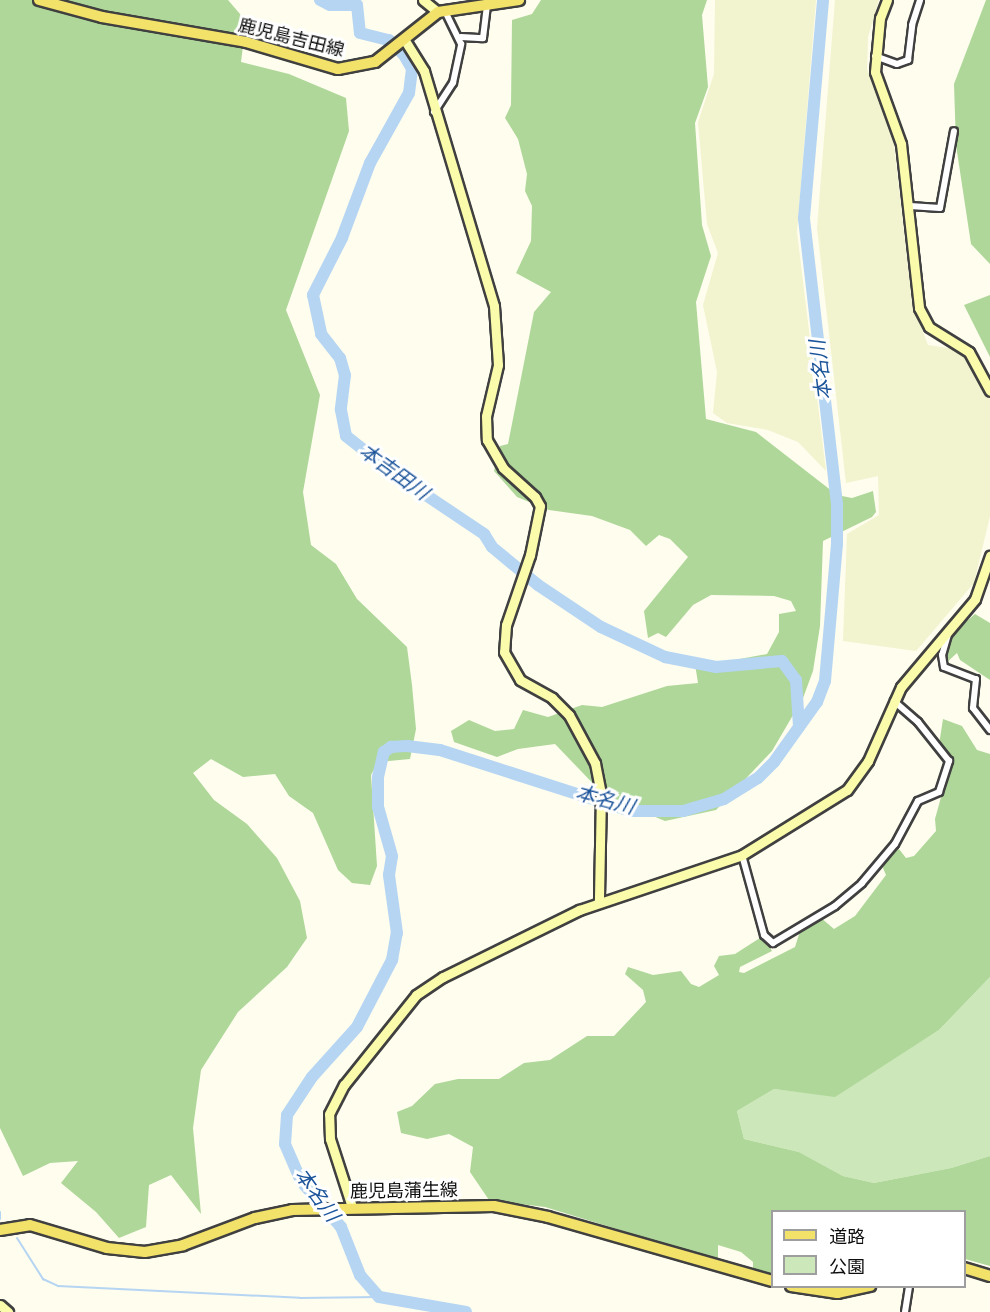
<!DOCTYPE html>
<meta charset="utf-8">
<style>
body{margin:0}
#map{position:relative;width:990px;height:1312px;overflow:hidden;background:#fefdee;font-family:"Zilla Slab","Noto Sans JP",serif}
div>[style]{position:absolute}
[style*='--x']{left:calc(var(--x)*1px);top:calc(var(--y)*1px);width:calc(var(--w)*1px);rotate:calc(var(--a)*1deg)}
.farmland>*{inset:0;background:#f2f3cf}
.green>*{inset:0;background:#cce7b9}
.forest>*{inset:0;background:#aed799}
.stream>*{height:2px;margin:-1px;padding:0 1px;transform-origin:1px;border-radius:1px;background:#b5d5f3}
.river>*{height:12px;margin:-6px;padding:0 6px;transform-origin:6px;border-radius:6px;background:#b5d5f3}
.roads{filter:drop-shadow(2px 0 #404040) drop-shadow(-2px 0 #404040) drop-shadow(0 2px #404040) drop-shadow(0 -2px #404040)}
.street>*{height:6px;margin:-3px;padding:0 3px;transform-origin:3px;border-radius:3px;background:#fff}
.secondary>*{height:9px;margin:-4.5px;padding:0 4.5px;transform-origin:4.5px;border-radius:4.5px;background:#fbfbac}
.primary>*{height:10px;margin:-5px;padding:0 5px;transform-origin:5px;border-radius:5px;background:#f3e26a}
span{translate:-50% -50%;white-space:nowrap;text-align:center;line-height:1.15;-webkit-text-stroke:6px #fff;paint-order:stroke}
.street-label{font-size:18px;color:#0d0d0d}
.water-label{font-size:20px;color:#1c549a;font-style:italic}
.legend{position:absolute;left:771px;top:1210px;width:195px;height:78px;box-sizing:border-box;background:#fff;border:2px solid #9e9e9e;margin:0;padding:8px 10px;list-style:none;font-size:18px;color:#0d0d0d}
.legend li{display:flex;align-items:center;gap:12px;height:30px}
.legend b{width:30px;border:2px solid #9e9e9e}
</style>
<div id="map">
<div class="farmland">
<i style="clip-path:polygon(715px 0,816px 0,797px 232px,826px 471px,798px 442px,768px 430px,727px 423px,713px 413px,717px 372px,703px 305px,718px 253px,707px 224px,698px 122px,714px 74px)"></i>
<i style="clip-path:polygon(835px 0,879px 0,868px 37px,867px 69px,893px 136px,912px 303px,928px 345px,955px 349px,975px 367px,990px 398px,990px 516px,974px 583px,916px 651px,843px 641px,847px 534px,879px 515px,878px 476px,846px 483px,817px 228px)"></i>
</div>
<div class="green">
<i style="clip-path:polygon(990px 977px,990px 1156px,951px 1168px,874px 1183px,843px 1176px,799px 1152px,744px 1139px,737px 1111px,774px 1089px,835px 1096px,939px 1030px)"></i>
</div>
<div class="forest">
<i style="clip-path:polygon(0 0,228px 0,246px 21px,241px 62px,289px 74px,346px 98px,349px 131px,286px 310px,320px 395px,303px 492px,311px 545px,336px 564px,357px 599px,407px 647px,412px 685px,416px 729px,410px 759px,378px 762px,371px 775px,377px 866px,370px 885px,352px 883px,338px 870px,313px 813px,289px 796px,275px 774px,243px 777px,211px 759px,193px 773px,214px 800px,247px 824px,277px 858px,300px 901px,307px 938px,287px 967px,238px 1012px,201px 1070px,193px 1128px,201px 1214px,171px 1175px,149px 1185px,146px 1227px,119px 1238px,96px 1212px,61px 1183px,78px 1161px,50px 1163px,23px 1176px,0 1128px)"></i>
<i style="clip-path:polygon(541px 0,707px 0,702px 15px,708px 87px,695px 123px,702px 225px,711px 256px,696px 302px,706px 419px,756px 432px,837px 495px,852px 498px,873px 491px,876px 512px,872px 517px,823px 541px,820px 626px,813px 671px,803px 698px,772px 751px,716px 810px,665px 821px,605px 796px,555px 744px,518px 749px,497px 757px,454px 742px,451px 731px,469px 720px,495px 731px,514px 729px,523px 710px,548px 717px,582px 705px,602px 707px,667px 686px,698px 683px,694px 658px,718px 663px,767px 654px,779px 632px,779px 614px,796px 611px,791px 601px,774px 596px,711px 595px,693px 605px,666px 637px,658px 633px,648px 638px,644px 611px,688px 557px,670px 539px,659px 535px,646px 546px,630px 530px,592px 516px,549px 510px,517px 497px,494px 471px,500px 446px,508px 444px,534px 312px,551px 292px,516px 273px,531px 241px,532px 206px,525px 191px,527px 174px,518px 139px,505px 118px,511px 105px,512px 20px,532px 14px)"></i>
<i style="clip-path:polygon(986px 0,990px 0,990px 264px,971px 244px,956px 145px,954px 84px)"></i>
<i style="clip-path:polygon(990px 295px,990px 357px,964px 305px)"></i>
<i style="clip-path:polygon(975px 614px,990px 623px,990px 680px,960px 660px,957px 653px,945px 664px,943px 653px,952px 634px)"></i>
<i style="clip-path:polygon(943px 719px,962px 726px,977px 750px,990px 754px,990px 977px,939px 1030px,835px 1097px,774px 1089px,737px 1111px,744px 1139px,799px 1152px,843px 1176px,874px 1183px,951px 1168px,990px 1156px,990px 1266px,965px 1259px,964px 1212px,772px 1212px,772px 1275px,753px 1272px,753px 1262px,741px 1252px,718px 1245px,718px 1260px,545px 1207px,489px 1200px,470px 1172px,473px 1147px,449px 1134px,427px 1139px,401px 1133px,397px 1112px,412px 1106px,435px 1084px,458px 1079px,499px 1079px,524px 1063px,550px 1060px,587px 1036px,614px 1036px,646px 1002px,643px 990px,625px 974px,628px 967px,653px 975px,681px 971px,691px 984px,699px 987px,719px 975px,714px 966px,719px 956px,735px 954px,763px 936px,772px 951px,740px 967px,739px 972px,744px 973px,795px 947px,801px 928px,820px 917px,834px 929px,855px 916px,886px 875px,883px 868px,887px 857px,899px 849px,906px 858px,914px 856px,936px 831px,935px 819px,951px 761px,939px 745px)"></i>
</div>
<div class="stream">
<i style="--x:0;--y:1212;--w:7;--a:90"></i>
<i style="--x:17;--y:1238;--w:49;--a:57.6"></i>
<i style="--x:43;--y:1279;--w:17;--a:25"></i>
<i style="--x:58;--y:1286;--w:242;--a:2.8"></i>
<i style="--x:300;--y:1298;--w:79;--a:-0.7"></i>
</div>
<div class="river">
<i style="--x:320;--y:0;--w:11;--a:27"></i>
<i style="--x:330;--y:5;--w:27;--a:0"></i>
<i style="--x:357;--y:5;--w:28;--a:84"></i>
<i style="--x:360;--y:33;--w:30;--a:14"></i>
<i style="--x:389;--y:40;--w:21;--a:45"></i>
<i style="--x:404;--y:55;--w:16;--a:60"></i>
<i style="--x:412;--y:69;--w:24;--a:97"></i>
<i style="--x:409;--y:93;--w:80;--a:119.1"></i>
<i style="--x:370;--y:163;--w:80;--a:110.5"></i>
<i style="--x:342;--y:238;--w:64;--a:117"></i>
<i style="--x:313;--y:295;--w:40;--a:78"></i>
<i style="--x:321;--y:334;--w:31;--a:52"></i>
<i style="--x:340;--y:358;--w:18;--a:74"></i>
<i style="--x:345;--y:375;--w:35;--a:97"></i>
<i style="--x:341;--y:410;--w:26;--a:79"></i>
<i style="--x:346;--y:436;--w:60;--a:38.2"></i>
<i style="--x:393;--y:473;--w:110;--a:33.8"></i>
<i style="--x:484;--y:534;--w:15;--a:58"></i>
<i style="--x:492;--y:547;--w:60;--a:39.6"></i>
<i style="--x:538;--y:585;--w:76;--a:33.7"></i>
<i style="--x:601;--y:627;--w:71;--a:25.1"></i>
<i style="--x:665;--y:657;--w:52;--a:11.1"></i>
<i style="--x:716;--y:667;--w:66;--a:-5.2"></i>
<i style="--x:782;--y:661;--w:24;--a:54"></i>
<i style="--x:796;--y:680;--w:47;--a:86.3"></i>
<i style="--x:466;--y:1312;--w:88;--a:-170.2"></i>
<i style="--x:379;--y:1297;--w:29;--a:-131"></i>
<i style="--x:360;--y:1275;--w:52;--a:-111.6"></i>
<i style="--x:341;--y:1227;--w:61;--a:-131"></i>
<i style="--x:301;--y:1181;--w:40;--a:-113.4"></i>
<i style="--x:285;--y:1144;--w:29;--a:-86"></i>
<i style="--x:287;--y:1115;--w:45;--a:-56.7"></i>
<i style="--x:312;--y:1077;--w:67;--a:-48"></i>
<i style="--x:357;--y:1027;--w:76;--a:-62.4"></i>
<i style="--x:392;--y:960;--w:27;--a:-80"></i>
<i style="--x:397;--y:933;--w:59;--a:-97.9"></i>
<i style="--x:389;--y:875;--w:19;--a:-81"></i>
<i style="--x:392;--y:856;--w:51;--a:-105.9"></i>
<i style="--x:378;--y:807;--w:30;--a:-90"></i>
<i style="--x:378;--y:777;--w:26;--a:-77"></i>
<i style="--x:384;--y:752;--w:9;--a:-36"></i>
<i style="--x:391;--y:747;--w:16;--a:-4"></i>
<i style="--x:407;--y:746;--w:33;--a:7"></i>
<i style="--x:440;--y:750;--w:200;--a:17.8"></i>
<i style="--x:630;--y:811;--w:53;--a:0"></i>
<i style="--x:683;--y:811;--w:43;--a:-16.3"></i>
<i style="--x:724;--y:799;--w:40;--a:-32"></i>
<i style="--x:758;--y:778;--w:23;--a:-45"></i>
<i style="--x:774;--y:762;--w:74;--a:-54.4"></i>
<i style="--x:817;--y:702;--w:22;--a:-69"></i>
<i style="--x:825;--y:681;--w:138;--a:-85"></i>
<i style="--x:837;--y:544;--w:40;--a:-90"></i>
<i style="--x:837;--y:504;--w:288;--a:-96.6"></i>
<i style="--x:804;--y:218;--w:219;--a:-85"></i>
</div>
<div class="roads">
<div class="street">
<i style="--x:461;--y:37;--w:22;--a:3"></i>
<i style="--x:483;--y:38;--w:34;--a:-83"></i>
<i style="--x:875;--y:56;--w:23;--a:20"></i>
<i style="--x:897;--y:64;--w:12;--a:-20"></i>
<i style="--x:908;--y:60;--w:35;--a:-83"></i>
<i style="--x:912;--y:25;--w:26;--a:-72"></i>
<i style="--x:434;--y:112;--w:35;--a:-57"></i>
<i style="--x:453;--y:83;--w:40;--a:-78"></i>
<i style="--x:461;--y:44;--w:37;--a:-116"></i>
<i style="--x:910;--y:206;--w:30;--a:4"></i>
<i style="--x:940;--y:208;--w:78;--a:-79.7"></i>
<i style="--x:949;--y:631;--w:25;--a:106"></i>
<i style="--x:942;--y:655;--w:12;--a:81"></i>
<i style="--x:944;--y:667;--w:34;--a:21"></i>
<i style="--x:976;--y:679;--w:29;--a:96"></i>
<i style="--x:973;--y:708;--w:28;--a:52"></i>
<i style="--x:742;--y:855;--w:83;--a:74.6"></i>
<i style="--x:764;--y:935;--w:12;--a:42"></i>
<i style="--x:773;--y:943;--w:72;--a:-30.8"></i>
<i style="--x:835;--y:906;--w:35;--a:-40"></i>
<i style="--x:862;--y:883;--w:51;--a:-49.8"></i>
<i style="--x:895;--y:844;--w:49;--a:-61.9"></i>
<i style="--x:918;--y:801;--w:23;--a:-23"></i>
<i style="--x:939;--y:792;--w:33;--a:-72"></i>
<i style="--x:949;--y:761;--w:50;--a:-128.5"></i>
<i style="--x:918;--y:722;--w:32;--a:-139"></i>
<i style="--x:905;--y:1312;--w:26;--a:-81"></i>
</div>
<div class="secondary">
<i style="--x:423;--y:0;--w:19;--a:39"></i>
<i style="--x:887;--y:0;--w:19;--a:111"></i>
<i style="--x:880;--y:18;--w:54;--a:95.3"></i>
<i style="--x:875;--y:72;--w:77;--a:70.1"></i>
<i style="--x:901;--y:144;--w:165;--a:83.7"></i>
<i style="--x:919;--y:308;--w:21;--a:62"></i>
<i style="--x:929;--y:327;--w:47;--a:32"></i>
<i style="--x:969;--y:352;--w:44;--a:61.7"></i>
<i style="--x:404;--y:39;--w:38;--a:58"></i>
<i style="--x:424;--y:71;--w:245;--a:73.4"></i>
<i style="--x:494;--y:306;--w:59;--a:86.1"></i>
<i style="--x:498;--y:365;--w:52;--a:103.2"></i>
<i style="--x:486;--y:416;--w:24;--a:88"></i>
<i style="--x:487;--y:440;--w:32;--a:60"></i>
<i style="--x:503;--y:468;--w:43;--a:42.2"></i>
<i style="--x:535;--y:497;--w:10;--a:61"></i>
<i style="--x:540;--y:506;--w:50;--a:101.5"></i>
<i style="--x:530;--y:555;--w:74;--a:108.9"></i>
<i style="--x:506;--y:625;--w:27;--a:94"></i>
<i style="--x:504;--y:652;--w:32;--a:60"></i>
<i style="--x:520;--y:680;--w:37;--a:29"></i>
<i style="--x:552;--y:698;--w:24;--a:45"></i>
<i style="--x:569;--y:715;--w:55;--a:61.6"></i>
<i style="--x:595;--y:763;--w:31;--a:79"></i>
<i style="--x:601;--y:793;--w:108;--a:91.1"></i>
<i style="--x:352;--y:1207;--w:71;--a:-107.9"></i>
<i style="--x:330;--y:1139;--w:25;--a:-92"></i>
<i style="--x:329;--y:1114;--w:33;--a:-63"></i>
<i style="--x:344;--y:1085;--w:115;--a:-51.3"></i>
<i style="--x:416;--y:995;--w:32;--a:-34"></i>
<i style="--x:443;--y:977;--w:152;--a:-26.2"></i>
<i style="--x:579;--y:910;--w:172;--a:-18.6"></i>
<i style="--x:742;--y:855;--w:123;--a:-31.8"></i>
<i style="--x:847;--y:790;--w:36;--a:-54"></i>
<i style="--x:868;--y:761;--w:81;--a:-66"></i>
<i style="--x:901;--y:687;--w:115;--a:-49.9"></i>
<i style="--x:975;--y:599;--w:46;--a:-70.8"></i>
<i style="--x:0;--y:1305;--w:11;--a:41"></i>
</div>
<div class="primary">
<i style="--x:39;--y:0;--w:65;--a:15.1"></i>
<i style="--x:102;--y:17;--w:146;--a:9.8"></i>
<i style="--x:246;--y:42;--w:96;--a:16.4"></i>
<i style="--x:338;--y:69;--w:38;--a:-11"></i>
<i style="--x:375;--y:62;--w:80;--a:-38.4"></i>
<i style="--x:438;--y:12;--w:82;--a:-8.4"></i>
<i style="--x:0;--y:1230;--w:30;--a:-9"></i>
<i style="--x:30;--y:1225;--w:80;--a:16.6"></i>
<i style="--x:107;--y:1248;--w:38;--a:6"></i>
<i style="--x:145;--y:1252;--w:39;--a:-10"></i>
<i style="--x:183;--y:1245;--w:77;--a:-20.6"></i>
<i style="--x:255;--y:1218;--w:38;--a:-12"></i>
<i style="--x:292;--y:1210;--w:202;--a:-1.1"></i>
<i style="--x:494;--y:1206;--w:55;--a:11.5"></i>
<i style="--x:548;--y:1217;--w:233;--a:15.9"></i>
<i style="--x:964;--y:1268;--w:27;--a:17"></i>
<i style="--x:791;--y:1286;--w:47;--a:8.7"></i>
<i style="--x:837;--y:1293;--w:34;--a:-12"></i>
</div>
</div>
<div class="street-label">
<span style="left:291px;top:38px;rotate:14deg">鹿児島吉田線</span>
<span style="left:404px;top:1191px;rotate:-1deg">鹿児島蒲生線</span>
</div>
<div class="water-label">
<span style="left:821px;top:370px;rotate:-97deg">本名川</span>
<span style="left:394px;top:472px;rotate:36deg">本吉田川</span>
<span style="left:605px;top:800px;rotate:15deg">本名川</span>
<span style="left:317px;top:1195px;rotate:54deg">本名川</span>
</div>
<ul class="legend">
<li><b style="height:8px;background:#f3e26a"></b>道路</li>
<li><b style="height:16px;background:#cce7b9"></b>公園</li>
</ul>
</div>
